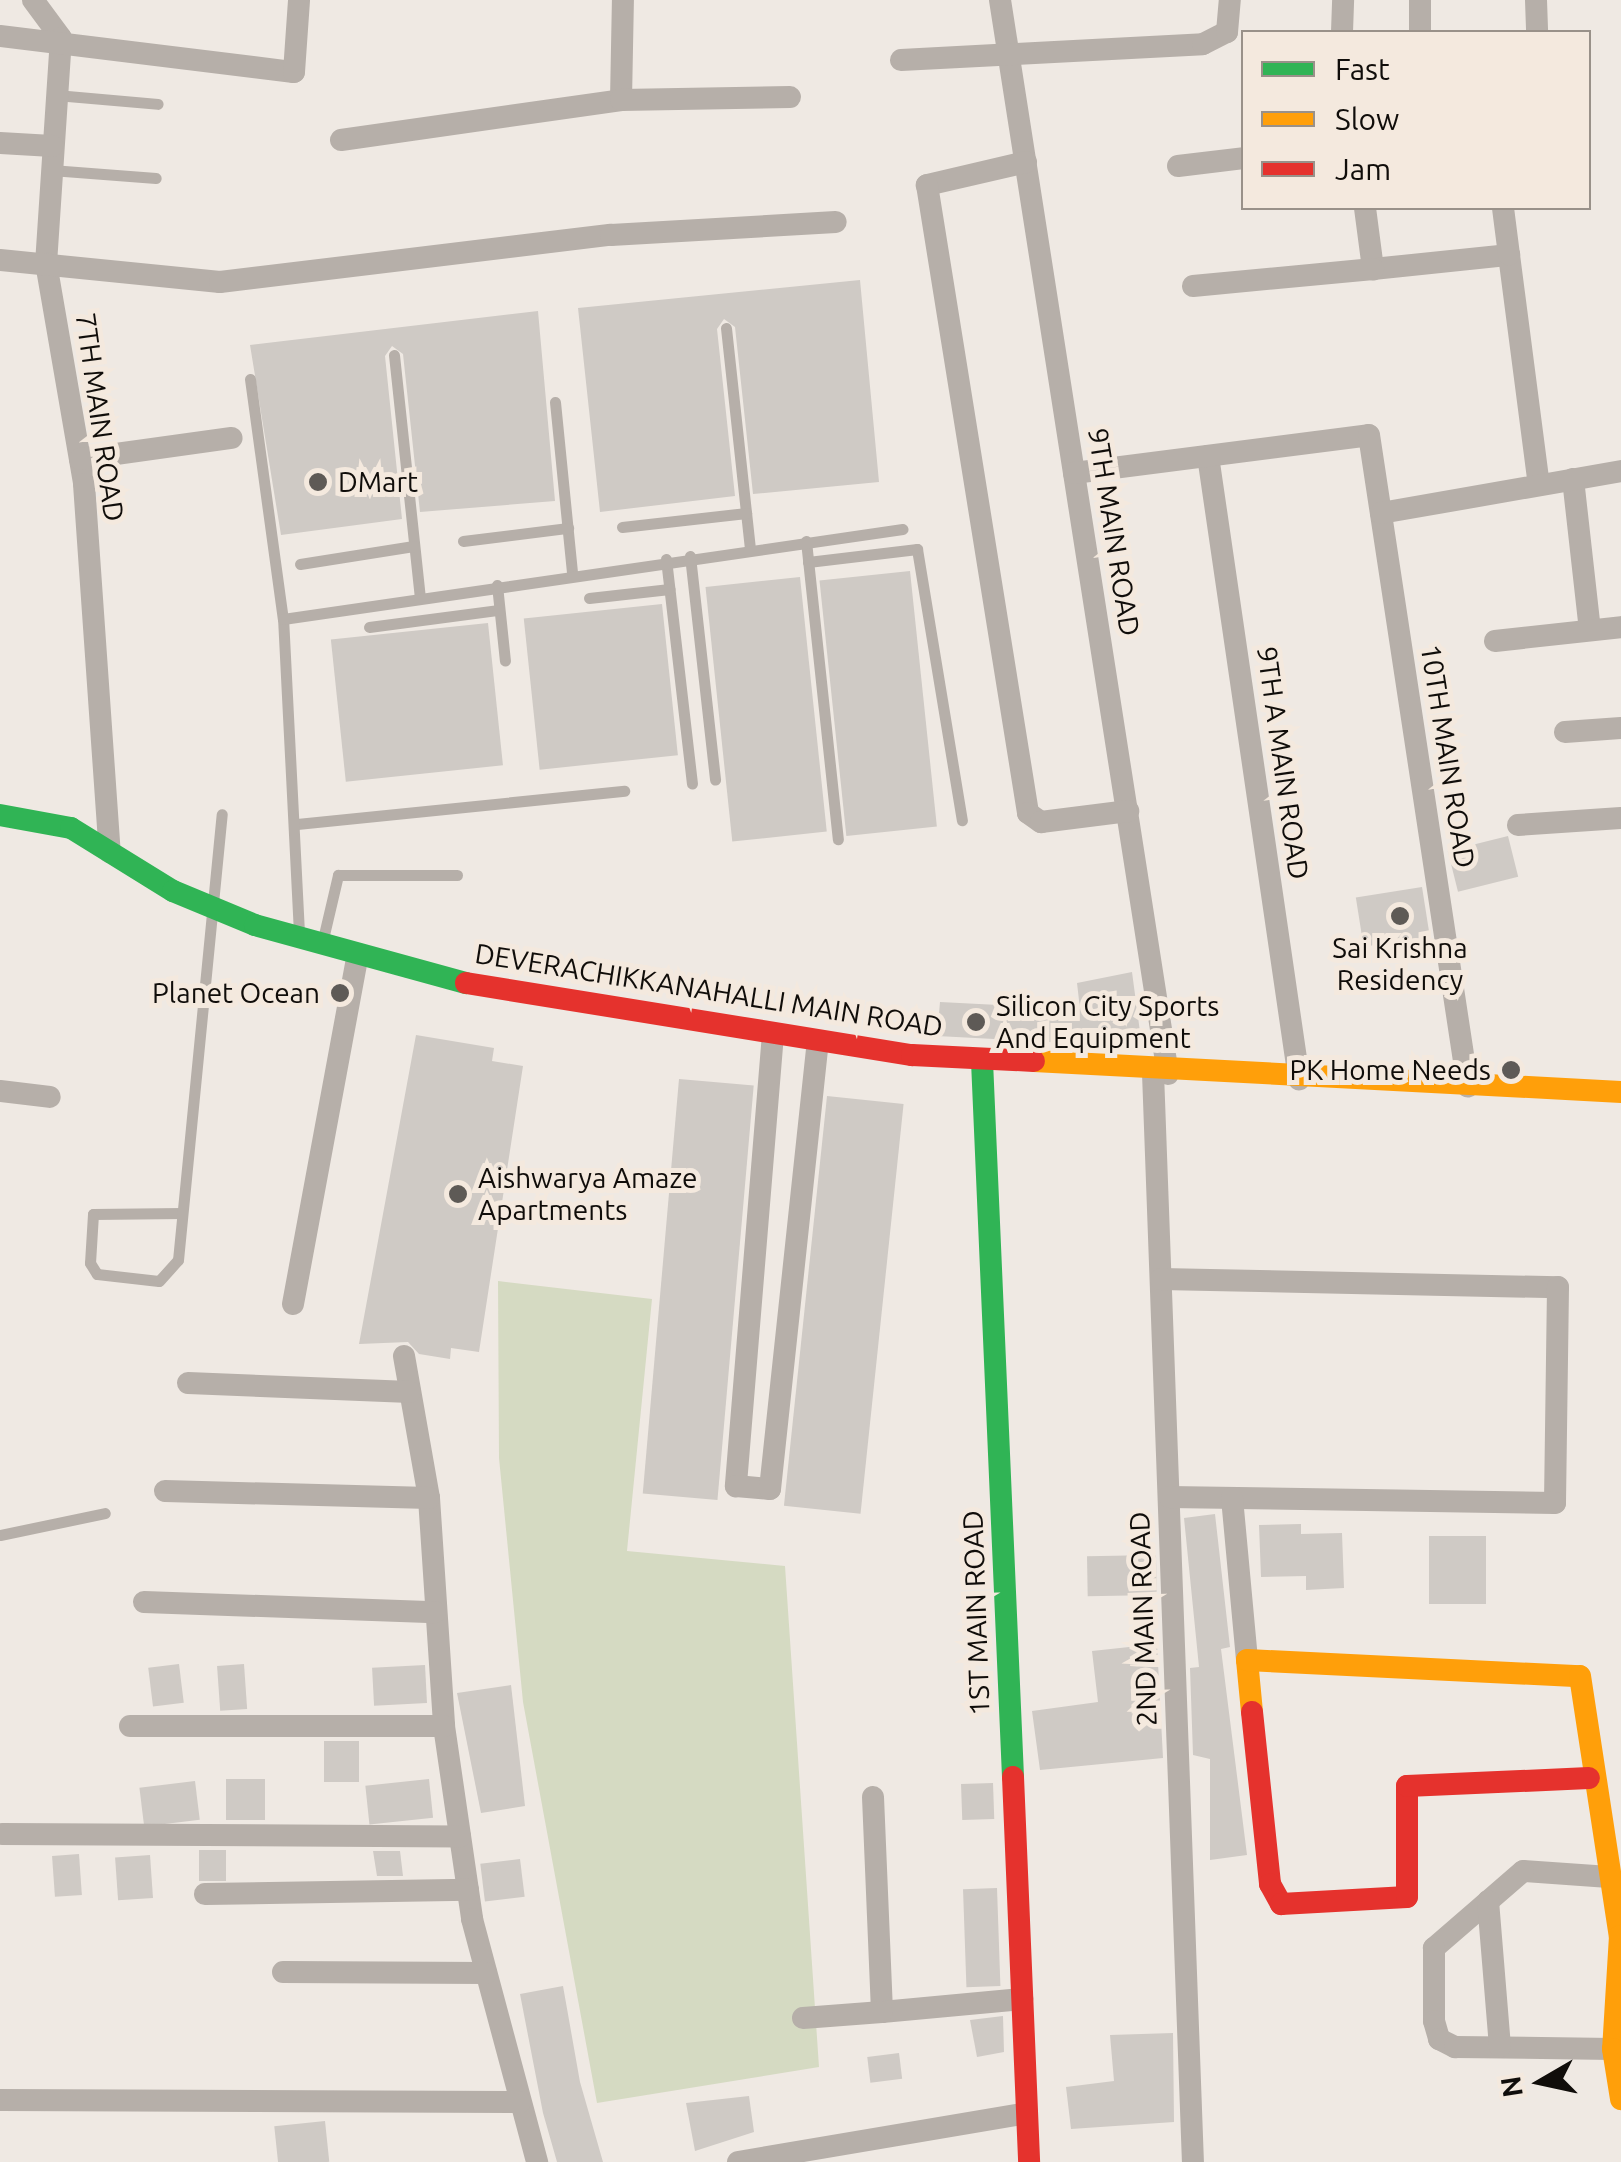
<!DOCTYPE html>
<style>
body{margin:0}
#map{position:relative;width:1621px;height:2162px;overflow:hidden;background:#efe9e3;font-family:Ubuntu,sans-serif}
div>[style]{position:absolute}
[style*='--x']{left:calc(var(--x)*1px);top:calc(var(--y)*1px);width:calc(var(--w)*1px);rotate:calc(var(--a)*1deg)}
.green>*{inset:0;background:#d5dac2}
.building>*{inset:0;background:#cfcac5;transform-origin:0 0}
.lane>*{height:11px;margin:-5.5px;padding:0 5.5px;transform-origin:5.5px;border-radius:5.5px;background:#b6afa9}
.street>*{height:22px;margin:-11px;padding:0 11px;transform-origin:11px;border-radius:11px;background:#b6afa9}
.fast>*{height:22px;margin:-11px;padding:0 11px;transform-origin:11px;border-radius:11px;background:#30b455}
.slow>*{height:22px;margin:-11px;padding:0 11px;transform-origin:11px;border-radius:11px;background:#ff9f0a}
.jam>*{height:22px;margin:-11px;padding:0 11px;transform-origin:11px;border-radius:11px;background:#e5322d}
.dots>*{width:28px;height:28px;translate:-50% -50%;box-sizing:border-box;border:5px solid #f4e9de;border-radius:50%}
span{translate:-50% -50%;white-space:nowrap;text-align:center;line-height:1.15;-webkit-text-stroke:10px #f4e9de;paint-order:stroke}
.street-label{font-size:28px;color:#100d0a}
.poi-label{font-size:28px;color:#100d0a}
.left{translate:0 -50%;text-align:left}
.right{translate:-100% -50%;text-align:right}
.legend{position:absolute;left:1241px;top:30px;width:350px;height:180px;box-sizing:border-box;background:#f4e9de;border:2px solid #999189;margin:0;padding:12px 18px;list-style:none;font-size:30px;color:#100d0a}
.legend li{display:flex;align-items:center;gap:20px;height:50px}
.legend b{width:50px;border:2px solid #999189}
.north{position:absolute;left:1491px;top:2032px;width:100px;height:100px;-webkit-text-stroke:8px #f4e9de;paint-order:stroke;rotate:261deg;font-size:28px;font-weight:700;line-height:40px;text-align:center;color:#100d0a}
.north::after{content:'';display:block;margin:auto;width:35px;height:45px;background:#100d0a;clip-path:polygon(50% 0,100% 100%,50% 72%,0 100%)}
</style>
<div id="map">
<div class="green">
<i style="clip-path:polygon(498px 1281px,652px 1299px,627px 1551px,785px 1566px,819px 2067px,597px 2103px,523px 1702px,499px 1458px)"></i>
</div>
<div class="building">
<i style="clip-path:polygon(860px 280px,879px 482px,753px 494px,735px 327px,724px 319px,717px 329px,735px 496px,600px 512px,578px 308px)"></i>
<i style="clip-path:polygon(538px 311px,555px 501px,420px 512px,403px 354px,392px 346px,385px 356px,402px 519px,281px 535px,250px 345px)"></i>
<i style="left:910px;top:571px;width:257px;height:91px;rotate:84deg"></i>
<i style="left:800px;top:577px;width:256px;height:95px;rotate:84deg"></i>
<i style="left:662px;top:604px;width:152px;height:139px;rotate:84deg"></i>
<i style="left:488px;top:623px;width:143px;height:158px;rotate:84deg"></i>
<i style="left:1508px;top:836px;width:42px;height:62px;rotate:76deg"></i>
<i style="left:1422px;top:887px;width:50px;height:67px;rotate:81deg"></i>
<i style="clip-path:polygon(1132px 972px,1142px 1047px,937px 1036px,940px 1002px,1080px 1009px,1077px 983px)"></i>
<i style="clip-path:polygon(416px 1035px,494px 1048px,492px 1061px,523px 1066px,479px 1352px,451px 1348px,450px 1359px,419px 1354px,408px 1342px,359px 1344px)"></i>
<i style="left:679px;top:1079px;width:75px;height:416px;rotate:5deg"></i>
<i style="left:827px;top:1096px;width:77px;height:412px;rotate:6deg"></i>
<i style="clip-path:polygon(1215px 1514px,1230px 1647px,1221px 1649px,1247px 1855px,1210px 1860px,1210px 1759px,1193px 1755px,1190px 1668px,1199px 1667px,1184px 1518px)"></i>
<i style="clip-path:polygon(1301px 1524px,1301px 1534px,1342px 1533px,1344px 1588px,1306px 1590px,1306px 1576px,1261px 1577px,1259px 1525px)"></i>
<i style="left:1429px;top:1536px;width:57px;height:68px"></i>
<i style="left:1156px;top:1555px;width:40px;height:69px;rotate:89deg"></i>
<i style="clip-path:polygon(1157px 1644px,1163px 1758px,1040px 1770px,1032px 1711px,1098px 1702px,1092px 1651px)"></i>
<i style="left:179px;top:1664px;width:39px;height:31px;rotate:83deg"></i>
<i style="left:244px;top:1664px;width:45px;height:27px;rotate:86deg"></i>
<i style="left:425px;top:1665px;width:38px;height:53px;rotate:87deg"></i>
<i style="clip-path:polygon(511px 1685px,525px 1806px,481px 1813px,457px 1693px)"></i>
<i style="left:324px;top:1741px;width:35px;height:41px"></i>
<i style="left:226px;top:1779px;width:39px;height:41px"></i>
<i style="left:429px;top:1779px;width:39px;height:64px;rotate:84deg"></i>
<i style="left:195px;top:1781px;width:39px;height:56px;rotate:83deg"></i>
<i style="left:993px;top:1783px;width:36px;height:32px;rotate:88deg"></i>
<i style="left:199px;top:1850px;width:27px;height:31px"></i>
<i style="clip-path:polygon(373px 1851px,400px 1851px,403px 1876px,377px 1876px)"></i>
<i style="left:79px;top:1854px;width:41px;height:27px;rotate:86deg"></i>
<i style="left:150px;top:1855px;width:43px;height:35px;rotate:86deg"></i>
<i style="left:520px;top:1859px;width:38px;height:40px;rotate:83deg"></i>
<i style="left:997px;top:1888px;width:98px;height:34px;rotate:88deg"></i>
<i style="clip-path:polygon(563px 1986px,580px 2082px,603px 2162px,557px 2162px,543px 2113px,520px 1994px)"></i>
<i style="clip-path:polygon(1003px 2016px,1004px 2052px,977px 2057px,970px 2020px)"></i>
<i style="clip-path:polygon(1173px 2033px,1174px 2122px,1071px 2129px,1066px 2087px,1114px 2081px,1110px 2035px)"></i>
<i style="left:899px;top:2053px;width:26px;height:32px;rotate:83deg"></i>
<i style="clip-path:polygon(749px 2096px,754px 2132px,695px 2151px,686px 2103px)"></i>
<i style="left:325px;top:2121px;width:41px;height:51px;rotate:84deg"></i>
</div>
<div class="lane">
<i style="--x:56;--y:95;--w:102;--a:5"></i>
<i style="--x:51;--y:170;--w:105;--a:4.4"></i>
<i style="--x:726;--y:328;--w:222;--a:83.8"></i>
<i style="--x:394;--y:355;--w:243;--a:83.9"></i>
<i style="--x:250;--y:379;--w:242;--a:82.2"></i>
<i style="--x:555;--y:402;--w:172;--a:84.3"></i>
<i style="--x:622;--y:527;--w:125;--a:-6.4"></i>
<i style="--x:463;--y:541;--w:106;--a:-7.1"></i>
<i style="--x:806;--y:541;--w:300;--a:83.9"></i>
<i style="--x:690;--y:556;--w:225;--a:83.6"></i>
<i style="--x:666;--y:559;--w:226;--a:83.4"></i>
<i style="--x:808;--y:562;--w:110;--a:-6.8"></i>
<i style="--x:917;--y:549;--w:275;--a:80.6"></i>
<i style="--x:300;--y:564;--w:115;--a:-9"></i>
<i style="--x:497;--y:585;--w:76;--a:84"></i>
<i style="--x:589;--y:598;--w:81;--a:-6.4"></i>
<i style="--x:369;--y:627;--w:131;--a:-7.5"></i>
<i style="--x:297;--y:824;--w:329;--a:-5.8"></i>
<i style="--x:299;--y:933;--w:314;--a:-92.9"></i>
<i style="--x:283;--y:619;--w:626;--a:-8.26"></i>
<i style="--x:323;--y:939;--w:66;--a:-76.8"></i>
<i style="--x:338;--y:875;--w:119;--a:0"></i>
<i style="--x:182;--y:1213;--w:89;--a:179.4"></i>
<i style="--x:93;--y:1214;--w:49;--a:93.5"></i>
<i style="--x:90;--y:1263;--w:13;--a:58"></i>
<i style="--x:97;--y:1274;--w:62;--a:6.4"></i>
<i style="--x:159;--y:1281;--w:28;--a:-48"></i>
<i style="--x:178;--y:1260;--w:448;--a:-84.4"></i>
<i style="--x:0;--y:1535;--w:107;--a:-11.8"></i>
</div>
<div class="street">
<i style="--x:33;--y:0;--w:47;--a:53.6"></i>
<i style="--x:61;--y:38;--w:225;--a:93.8"></i>
<i style="--x:46;--y:263;--w:224;--a:80.2"></i>
<i style="--x:84;--y:484;--w:369;--a:86"></i>
<i style="--x:1000;--y:0;--w:1087;--a:81.11"></i>
<i style="--x:1536;--y:0;--w:32;--a:88"></i>
<i style="--x:1342;--y:32;--w:32;--a:-88"></i>
<i style="--x:1420;--y:32;--w:32;--a:-90"></i>
<i style="--x:0;--y:36;--w:296;--a:7"></i>
<i style="--x:294;--y:72;--w:72;--a:-86"></i>
<i style="--x:901;--y:60;--w:302;--a:-3"></i>
<i style="--x:1203;--y:44;--w:27;--a:-27"></i>
<i style="--x:1227;--y:32;--w:32;--a:-85"></i>
<i style="--x:621;--y:100;--w:100;--a:-88.9"></i>
<i style="--x:341;--y:140;--w:283;--a:-8.1"></i>
<i style="--x:621;--y:100;--w:169;--a:-1"></i>
<i style="--x:0;--y:143;--w:52;--a:3.3"></i>
<i style="--x:1026;--y:162;--w:102;--a:166.9"></i>
<i style="--x:927;--y:185;--w:636;--a:80.86"></i>
<i style="--x:1028;--y:813;--w:16;--a:35"></i>
<i style="--x:1041;--y:822;--w:88;--a:-7.2"></i>
<i style="--x:1178;--y:166;--w:66;--a:-6.9"></i>
<i style="--x:1365;--y:208;--w:62;--a:82.5"></i>
<i style="--x:1373;--y:269;--w:137;--a:-5.9"></i>
<i style="--x:1509;--y:255;--w:232;--a:82.6"></i>
<i style="--x:1503;--y:208;--w:47;--a:82.7"></i>
<i style="--x:0;--y:260;--w:221;--a:5.7"></i>
<i style="--x:220;--y:282;--w:394;--a:-6.9"></i>
<i style="--x:611;--y:235;--w:225;--a:-3.3"></i>
<i style="--x:1193;--y:286;--w:181;--a:-5.4"></i>
<i style="--x:1208;--y:456;--w:630;--a:81.69"></i>
<i style="--x:80;--y:459;--w:153;--a:-7.9"></i>
<i style="--x:1074;--y:473;--w:297;--a:-7.3"></i>
<i style="--x:1369;--y:435;--w:659;--a:81.37"></i>
<i style="--x:1573;--y:479;--w:152;--a:83.6"></i>
<i style="--x:1381;--y:513;--w:244;--a:-9.9"></i>
<i style="--x:1495;--y:641;--w:127;--a:-6.3"></i>
<i style="--x:1565;--y:732;--w:56;--a:-4.1"></i>
<i style="--x:1518;--y:825;--w:103;--a:-3.9"></i>
<i style="--x:773;--y:1034;--w:454;--a:94.7"></i>
<i style="--x:736;--y:1486;--w:34;--a:5"></i>
<i style="--x:770;--y:1489;--w:450;--a:-83.9"></i>
<i style="--x:1153;--y:1073;--w:1090;--a:87.9"></i>
<i style="--x:0;--y:1091;--w:50;--a:6.8"></i>
<i style="--x:1161;--y:1279;--w:397;--a:1.2"></i>
<i style="--x:1558;--y:1287;--w:216;--a:90.8"></i>
<i style="--x:1555;--y:1503;--w:386;--a:-179.1"></i>
<i style="--x:293;--y:1304;--w:356;--a:-79.5"></i>
<i style="--x:404;--y:1356;--w:144;--a:80"></i>
<i style="--x:429;--y:1498;--w:228;--a:86.2"></i>
<i style="--x:444;--y:1726;--w:195;--a:81.7"></i>
<i style="--x:472;--y:1919;--w:252;--a:75"></i>
<i style="--x:188;--y:1383;--w:222;--a:2.3"></i>
<i style="--x:165;--y:1491;--w:264;--a:1.5"></i>
<i style="--x:1232;--y:1498;--w:163;--a:84.7"></i>
<i style="--x:144;--y:1602;--w:291;--a:2"></i>
<i style="--x:130;--y:1726;--w:314;--a:0"></i>
<i style="--x:873;--y:1797;--w:215;--a:87.6"></i>
<i style="--x:882;--y:2012;--w:141;--a:-5.3"></i>
<i style="--x:2;--y:1834;--w:458;--a:0.3"></i>
<i style="--x:1609;--y:1877;--w:86;--a:-176"></i>
<i style="--x:1523;--y:1871;--w:118;--a:139.1"></i>
<i style="--x:1434;--y:1948;--w:73;--a:90"></i>
<i style="--x:1434;--y:2021;--w:19;--a:74"></i>
<i style="--x:1439;--y:2039;--w:18;--a:27"></i>
<i style="--x:1455;--y:2047;--w:158;--a:0.7"></i>
<i style="--x:205;--y:1894;--w:263;--a:-0.9"></i>
<i style="--x:1488;--y:1901;--w:146;--a:85.3"></i>
<i style="--x:283;--y:1972;--w:203;--a:0.3"></i>
<i style="--x:803;--y:2018;--w:79;--a:-4.3"></i>
<i style="--x:0;--y:2100;--w:520;--a:0.22"></i>
<i style="--x:738;--y:2162;--w:293;--a:-9.6"></i>
</div>
<div class="fast">
<i style="--x:0;--y:815;--w:72;--a:10.4"></i>
<i style="--x:71;--y:828;--w:120;--a:31.7"></i>
<i style="--x:173;--y:891;--w:89;--a:22.5"></i>
<i style="--x:255;--y:925;--w:219;--a:15.4"></i>
<i style="--x:982;--y:1061;--w:717;--a:87.52"></i>
</div>
<div class="slow">
<i style="--x:1034;--y:1061;--w:588;--a:3.02"></i>
<i style="--x:1252;--y:1712;--w:52;--a:-95.5"></i>
<i style="--x:1247;--y:1660;--w:333;--a:2.8"></i>
<i style="--x:1580;--y:1676;--w:263;--a:81.3"></i>
<i style="--x:1620;--y:1936;--w:113;--a:93.5"></i>
<i style="--x:1613;--y:2049;--w:51;--a:80.9"></i>
</div>
<div class="jam">
<i style="--x:466;--y:983;--w:452;--a:9.2"></i>
<i style="--x:912;--y:1055;--w:122;--a:2.8"></i>
<i style="--x:1252;--y:1712;--w:173;--a:84"></i>
<i style="--x:1270;--y:1884;--w:23;--a:61"></i>
<i style="--x:1281;--y:1904;--w:126;--a:-3.2"></i>
<i style="--x:1407;--y:1897;--w:111;--a:-90"></i>
<i style="--x:1407;--y:1786;--w:182;--a:-2.5"></i>
<i style="--x:1013;--y:1777;--w:385;--a:87.6"></i>
</div>
<div class="dots">
<i style="left:318px;top:482px;background:#5e5a56"></i>
<i style="left:1400px;top:916px;background:#5e5a56"></i>
<i style="left:340px;top:993px;background:#5e5a56"></i>
<i style="left:976px;top:1022px;background:#5e5a56"></i>
<i style="left:1511px;top:1070px;background:#5e5a56"></i>
<i style="left:458px;top:1194px;background:#5e5a56"></i>
</div>
<div class="street-label">
<span style="left:100px;top:417px;rotate:82deg">7TH MAIN ROAD</span>
<span style="left:1114px;top:532px;rotate:81deg">9TH MAIN ROAD</span>
<span style="left:1448px;top:756px;rotate:81deg">10TH MAIN ROAD</span>
<span style="left:1283px;top:763px;rotate:82deg">9TH A MAIN ROAD</span>
<span style="left:709px;top:990px;rotate:9deg">DEVERACHIKKANAHALLI MAIN ROAD</span>
<span style="left:976px;top:1613px;rotate:-92deg">1ST MAIN ROAD</span>
<span style="left:1143px;top:1619px;rotate:-92deg">2ND MAIN ROAD</span>
</div>
<div class="poi-label">
<span class="left" style="left:338px;top:482px">DMart</span>
<span style="left:1400px;top:964px">Sai Krishna<br>Residency</span>
<span class="right" style="left:320px;top:993px">Planet Ocean</span>
<span class="left" style="left:996px;top:1022px">Silicon City Sports<br>And Equipment</span>
<span class="right" style="left:1491px;top:1070px">PK Home Needs</span>
<span class="left" style="left:478px;top:1194px">Aishwarya Amaze<br>Apartments</span>
</div>
<ul class="legend">
<li><b style="height:12px;background:#30b455"></b>Fast</li>
<li><b style="height:12px;background:#ff9f0a"></b>Slow</li>
<li><b style="height:12px;background:#e5322d"></b>Jam</li>
</ul>
<div class="north">N</div>
</div>
